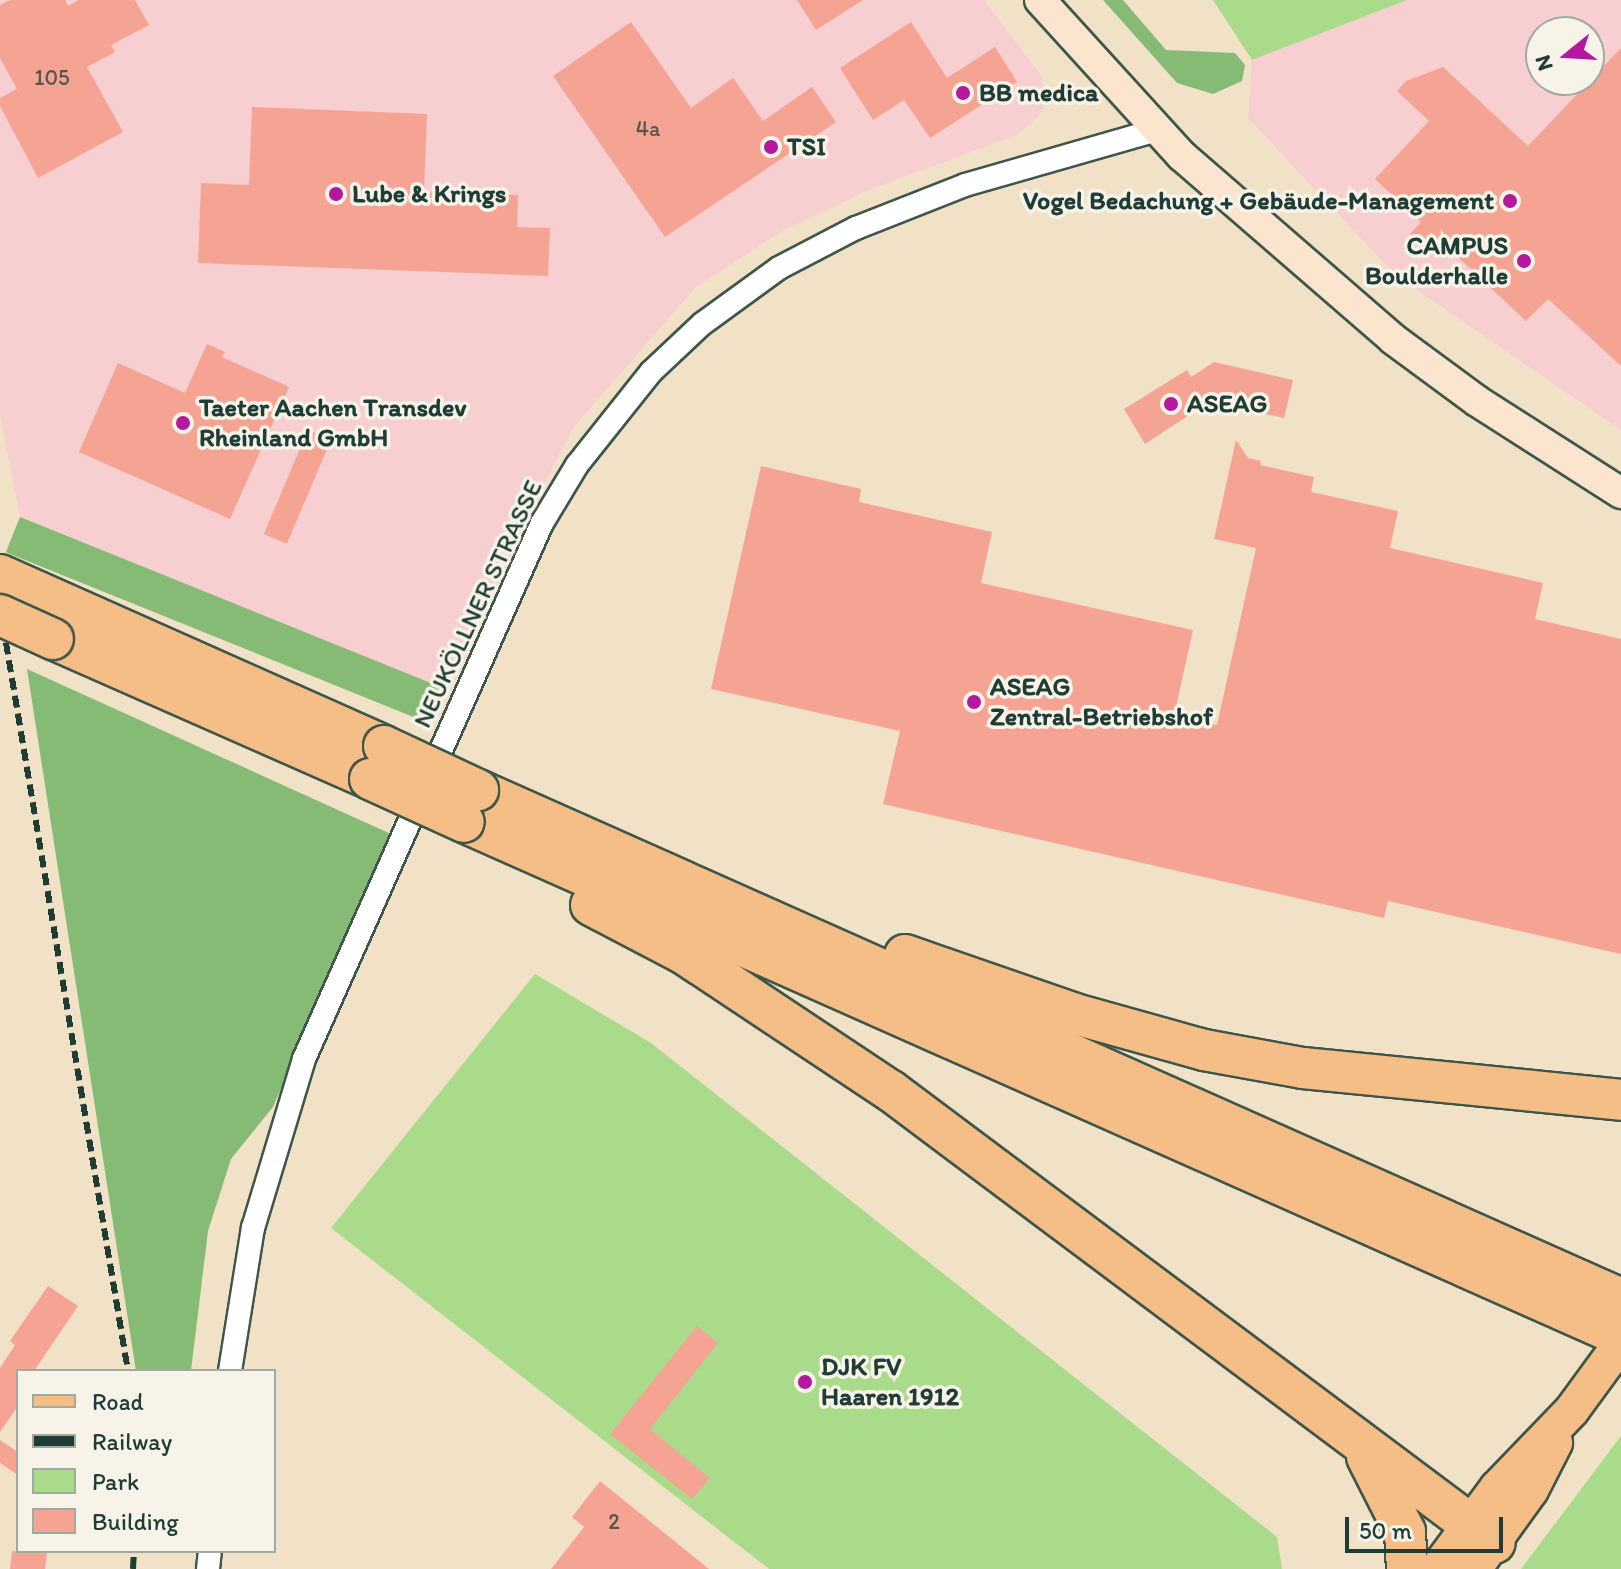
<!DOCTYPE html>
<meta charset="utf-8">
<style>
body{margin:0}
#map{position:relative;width:1621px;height:1569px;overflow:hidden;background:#f1e2c7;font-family:Itim,sans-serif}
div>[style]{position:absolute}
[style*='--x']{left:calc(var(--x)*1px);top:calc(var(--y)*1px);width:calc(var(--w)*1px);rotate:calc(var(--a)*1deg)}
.built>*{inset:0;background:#f7cfd1}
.green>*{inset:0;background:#a9db8a}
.forest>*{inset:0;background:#86bb76;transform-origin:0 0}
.building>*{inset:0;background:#f5a493;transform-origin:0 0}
.roads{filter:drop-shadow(2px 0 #3e564a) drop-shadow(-2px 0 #3e564a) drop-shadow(0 2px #3e564a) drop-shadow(0 -2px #3e564a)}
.street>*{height:22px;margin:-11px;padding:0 11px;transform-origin:11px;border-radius:11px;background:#fff}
.secondary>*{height:30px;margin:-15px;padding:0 15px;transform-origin:15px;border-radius:15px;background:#fbe5cf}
.primary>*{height:34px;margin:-17px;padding:0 17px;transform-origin:17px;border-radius:17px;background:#f6be87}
.highway>*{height:40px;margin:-20px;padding:0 20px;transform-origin:20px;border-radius:20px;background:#f6be87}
.rail>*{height:6px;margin-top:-3px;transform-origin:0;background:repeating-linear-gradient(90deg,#1f3d34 0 12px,transparent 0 18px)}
.bridges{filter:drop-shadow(2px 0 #3e564a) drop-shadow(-2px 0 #3e564a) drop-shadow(0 2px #3e564a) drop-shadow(0 -2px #3e564a)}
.highway-bridge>*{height:40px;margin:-20px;padding:0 20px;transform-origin:20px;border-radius:20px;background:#f6be87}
.dots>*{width:22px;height:22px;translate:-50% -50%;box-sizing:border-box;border:4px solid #f7f3e8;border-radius:50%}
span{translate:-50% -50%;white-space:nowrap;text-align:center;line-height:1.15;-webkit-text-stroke:7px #f7f3e8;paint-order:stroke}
.number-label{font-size:22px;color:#54574c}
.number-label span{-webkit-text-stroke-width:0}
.poi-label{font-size:26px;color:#1f3d34;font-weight:700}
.left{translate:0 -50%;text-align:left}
.right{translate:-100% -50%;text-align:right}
.street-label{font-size:26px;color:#1f3d34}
.legend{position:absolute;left:16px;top:1369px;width:260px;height:184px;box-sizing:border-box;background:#f7f3e8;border:2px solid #a1aaa0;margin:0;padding:10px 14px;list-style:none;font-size:24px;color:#1f3d34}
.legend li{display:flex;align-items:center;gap:16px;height:40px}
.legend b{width:40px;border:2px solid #a1aaa0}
.north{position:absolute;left:1525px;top:16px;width:80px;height:80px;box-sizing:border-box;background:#f7f3e8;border:2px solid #a1aaa0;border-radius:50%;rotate:252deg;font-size:22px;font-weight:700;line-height:32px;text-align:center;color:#1f3d34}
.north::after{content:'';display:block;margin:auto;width:28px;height:36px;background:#b5179e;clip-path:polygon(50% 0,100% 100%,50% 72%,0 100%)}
.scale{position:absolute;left:1345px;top:1517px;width:158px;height:36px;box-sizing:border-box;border:4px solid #1f3d34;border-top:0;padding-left:10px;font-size:24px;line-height:28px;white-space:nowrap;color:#1f3d34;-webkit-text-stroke:6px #f7f3e8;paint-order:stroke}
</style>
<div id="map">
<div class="built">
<i style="clip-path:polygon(0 0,984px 0,1040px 74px,1048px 98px,1038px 117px,1017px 135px,871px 189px,780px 232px,695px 288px,573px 428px,439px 689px,20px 517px,0 415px)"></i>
<i style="clip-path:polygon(evenodd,1407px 0,1621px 0,1621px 430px,1395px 275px,1248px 118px,1252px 60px,1407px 0,1541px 32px,1589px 32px,1589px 80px,1541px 80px,1541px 32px)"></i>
</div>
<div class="green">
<i style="clip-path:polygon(1213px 0,1407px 0,1252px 60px)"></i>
<i style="clip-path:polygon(535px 974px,651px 1043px,1277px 1537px,1282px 1569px,769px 1569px,331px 1228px)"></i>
<i style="clip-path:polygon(1621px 1436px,1621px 1569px,1521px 1569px)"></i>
</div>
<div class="forest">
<i style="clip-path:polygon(1103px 0,1123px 0,1166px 50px,1235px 53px,1245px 65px,1242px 81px,1213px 94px,1177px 83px)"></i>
<i style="left:20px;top:517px;width:453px;height:38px;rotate:22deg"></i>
<i style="clip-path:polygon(27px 669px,391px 834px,273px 1107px,231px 1159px,208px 1231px,191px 1371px,136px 1371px)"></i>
</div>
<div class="building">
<i style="clip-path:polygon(10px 0,65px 0,68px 6px,79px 0,135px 0,149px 25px,111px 45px,115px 52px,87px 67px,123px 132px,38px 178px,0 106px,0 98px,17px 89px,0 58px,0 5px)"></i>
<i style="clip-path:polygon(797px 0,863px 0,816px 30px)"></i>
<i style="clip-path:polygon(631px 22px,691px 108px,733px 78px,763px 121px,812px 87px,836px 122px,665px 237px,553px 76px)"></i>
<i style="clip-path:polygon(911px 22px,947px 78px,995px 47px,1017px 82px,930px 138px,904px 100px,873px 120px,840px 68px)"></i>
<i style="clip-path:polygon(1621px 48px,1621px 366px,1548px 299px,1526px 321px,1445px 245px,1434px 256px,1410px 234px,1421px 222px,1375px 179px,1429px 121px,1397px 91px,1406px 81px,1443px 67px,1528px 146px)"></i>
<i style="clip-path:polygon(252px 107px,427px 114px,424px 192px,518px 195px,517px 227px,550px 228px,548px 276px,198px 263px,201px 183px,249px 185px)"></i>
<i style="clip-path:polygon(207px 344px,225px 352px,222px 357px,289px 387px,230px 519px,79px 452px,118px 363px,185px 393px)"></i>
<i style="clip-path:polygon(1214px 362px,1293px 380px,1284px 418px,1209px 402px,1145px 444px,1124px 409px,1187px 370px,1191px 377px)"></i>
<i style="left:308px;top:430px;width:25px;height:113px;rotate:23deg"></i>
<i style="clip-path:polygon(1236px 440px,1248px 458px,1261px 461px,1260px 465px,1314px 477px,1311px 492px,1398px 511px,1390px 548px,1543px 583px,1535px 619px,1621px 639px,1621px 954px,1388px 901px,1384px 918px,883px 804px,900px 731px,711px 689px,761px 466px,861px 489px,859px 502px,992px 532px,981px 583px,1193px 630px,1174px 716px,1217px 725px,1256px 548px,1214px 539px)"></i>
<i style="clip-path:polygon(48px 1286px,78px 1306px,34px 1371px,18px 1371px,18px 1406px,0 1432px,0 1368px,15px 1345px,10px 1341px)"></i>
<i style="clip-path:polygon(697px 1326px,718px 1343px,650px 1429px,710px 1478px,692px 1499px,610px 1434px)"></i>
<i style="clip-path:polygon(0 1440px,18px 1452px,18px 1475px,0 1463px)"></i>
<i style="clip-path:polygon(600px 1481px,709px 1569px,551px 1569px,584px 1527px,572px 1517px)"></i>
<i style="clip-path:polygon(12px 1551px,47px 1553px,45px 1569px,10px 1569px)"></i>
</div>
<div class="roads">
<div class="street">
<i style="--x:230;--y:1371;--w:145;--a:-80.9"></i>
<i style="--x:253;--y:1228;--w:177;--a:-73.2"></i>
<i style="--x:304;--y:1059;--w:586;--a:-66.06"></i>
<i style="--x:542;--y:523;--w:68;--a:-58.9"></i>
<i style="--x:577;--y:465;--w:119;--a:-51.5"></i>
<i style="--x:651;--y:372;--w:70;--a:-43.3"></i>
<i style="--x:702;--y:324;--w:95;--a:-36"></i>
<i style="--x:779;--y:268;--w:87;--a:-27.5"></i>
<i style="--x:856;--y:228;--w:117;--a:-21.5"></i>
<i style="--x:965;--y:185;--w:200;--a:-16"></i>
<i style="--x:208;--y:1569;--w:18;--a:-84"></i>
</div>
<div class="secondary">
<i style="--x:1040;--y:0;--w:211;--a:47.7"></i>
<i style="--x:1182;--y:156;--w:279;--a:40.9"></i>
<i style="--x:1393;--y:339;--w:104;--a:36.4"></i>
<i style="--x:1477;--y:401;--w:171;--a:32.6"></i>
</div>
<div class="primary">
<i style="--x:1437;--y:1569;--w:101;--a:-53.5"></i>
<i style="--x:1497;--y:1488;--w:108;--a:-46.1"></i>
<i style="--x:1572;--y:1410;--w:83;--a:-53.8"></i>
<i style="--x:1474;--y:1569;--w:97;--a:-54.2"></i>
<i style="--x:1531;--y:1490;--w:53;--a:-62.9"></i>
</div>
<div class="highway">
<i style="--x:0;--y:575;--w:420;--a:24"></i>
<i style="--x:53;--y:639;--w:347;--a:23.8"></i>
<i style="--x:478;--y:790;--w:1251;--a:24"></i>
<i style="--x:464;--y:822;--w:1266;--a:23.95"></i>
<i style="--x:591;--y:905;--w:104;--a:27.6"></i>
<i style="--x:683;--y:953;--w:250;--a:33.6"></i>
<i style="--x:891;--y:1091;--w:754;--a:36.81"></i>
<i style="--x:905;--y:955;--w:180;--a:19.1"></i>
<i style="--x:1075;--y:1014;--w:134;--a:15.6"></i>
<i style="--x:1204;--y:1050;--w:101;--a:10.3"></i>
<i style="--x:1303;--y:1068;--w:320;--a:5.7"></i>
<i style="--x:1367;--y:1457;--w:84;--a:63.1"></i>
<i style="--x:1405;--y:1532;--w:37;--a:87"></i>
</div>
</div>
<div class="rail">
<i style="--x:0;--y:607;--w:775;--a:80.49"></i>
<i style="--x:133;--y:1569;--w:18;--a:-87"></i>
</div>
<div class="bridges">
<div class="highway-bridge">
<i style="--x:0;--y:615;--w:58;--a:24.4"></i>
<i style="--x:384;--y:746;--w:104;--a:25.1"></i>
<i style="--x:370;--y:779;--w:103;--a:24.6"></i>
</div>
</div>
<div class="dots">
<i style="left:963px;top:93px;background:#b5179e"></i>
<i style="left:771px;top:147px;background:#b5179e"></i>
<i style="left:336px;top:194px;background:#b5179e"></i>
<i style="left:1510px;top:201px;background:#b5179e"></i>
<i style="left:1524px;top:261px;background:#b5179e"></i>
<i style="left:1171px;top:404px;background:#b5179e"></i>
<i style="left:183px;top:423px;background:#b5179e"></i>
<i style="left:974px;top:702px;background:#b5179e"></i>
<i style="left:805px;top:1382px;background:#b5179e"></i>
</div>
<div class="number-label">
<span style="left:52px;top:78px">105</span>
<span style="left:648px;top:129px">4a</span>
<span style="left:614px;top:1522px">2</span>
</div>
<div class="poi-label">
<span class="left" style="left:979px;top:93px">BB medica</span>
<span class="left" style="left:787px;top:147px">TSI</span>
<span class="left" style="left:352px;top:194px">Lube &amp; Krings</span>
<span class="right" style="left:1494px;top:201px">Vogel Bedachung + Gebäude-Management</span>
<span class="right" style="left:1508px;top:261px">CAMPUS<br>Boulderhalle</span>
<span class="left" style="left:1187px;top:404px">ASEAG</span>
<span class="left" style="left:199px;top:423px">Taeter Aachen Transdev<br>Rheinland GmbH</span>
<span class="left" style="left:990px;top:702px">ASEAG<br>Zentral-Betriebshof</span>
<span class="left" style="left:821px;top:1382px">DJK FV<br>Haaren 1912</span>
</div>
<div class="street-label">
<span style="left:478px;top:604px;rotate:-65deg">NEUKÖLLNER STRASSE</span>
</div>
<ul class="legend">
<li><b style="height:10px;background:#f6be87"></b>Road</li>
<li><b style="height:10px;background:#1f3d34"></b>Railway</li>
<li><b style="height:22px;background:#a9db8a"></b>Park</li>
<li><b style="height:22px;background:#f5a493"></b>Building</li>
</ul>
<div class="north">N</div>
<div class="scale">50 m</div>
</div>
